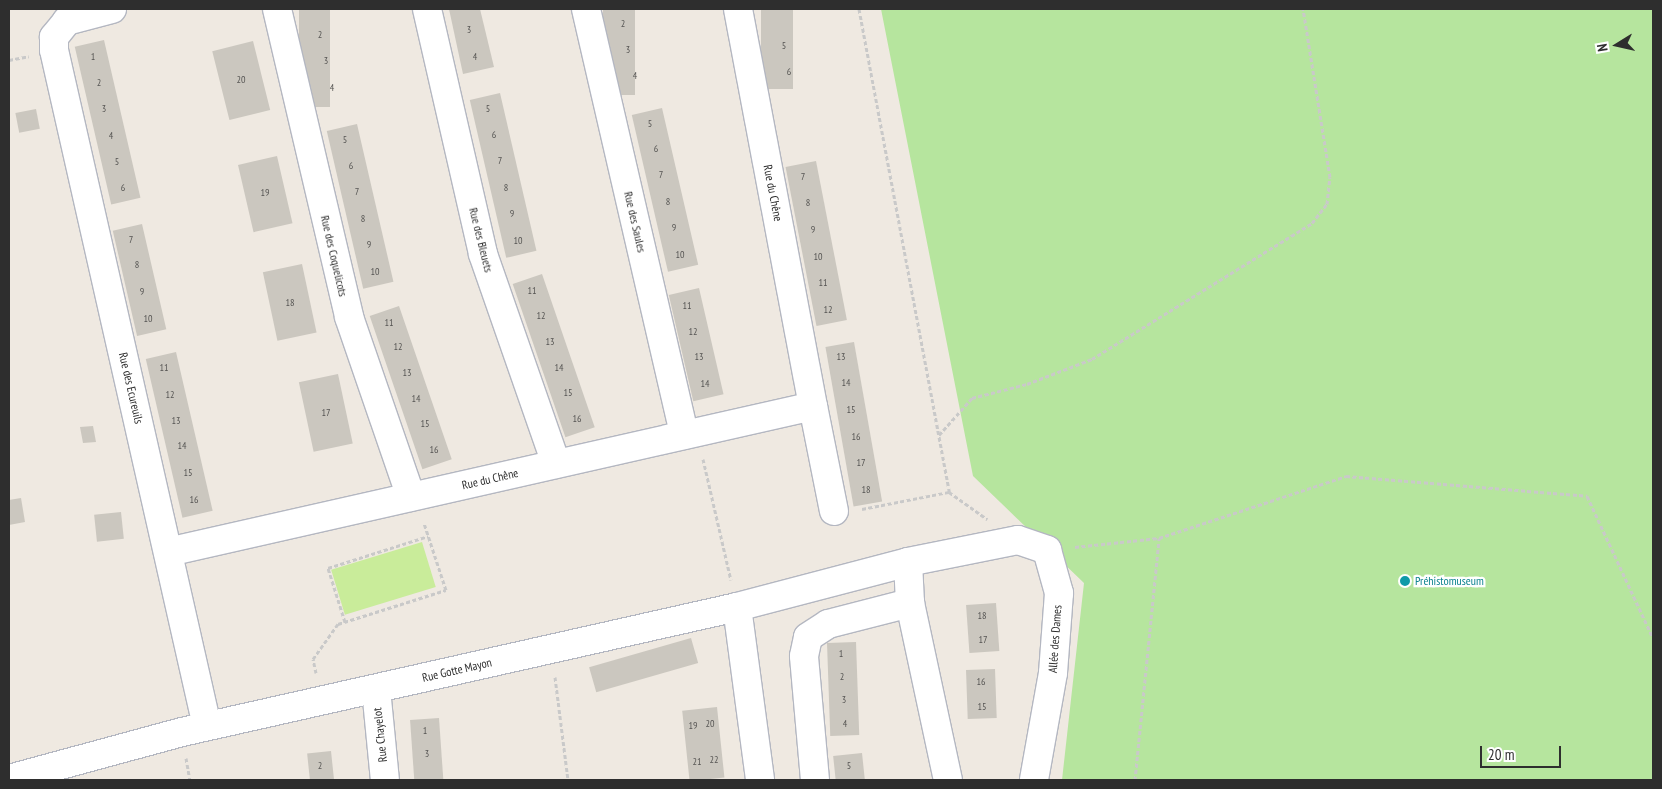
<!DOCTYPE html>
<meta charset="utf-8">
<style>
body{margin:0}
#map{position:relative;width:1662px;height:789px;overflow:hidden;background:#efe9e1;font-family:"PT Sans Narrow",sans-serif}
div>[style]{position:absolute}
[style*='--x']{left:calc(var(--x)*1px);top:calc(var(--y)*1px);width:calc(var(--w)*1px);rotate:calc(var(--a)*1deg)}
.green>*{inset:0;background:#b6e59e}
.pitch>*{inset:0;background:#c9ec9a;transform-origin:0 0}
.building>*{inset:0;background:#cbc7bf;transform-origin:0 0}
.path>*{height:3px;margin-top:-1.5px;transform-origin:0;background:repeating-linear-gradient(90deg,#c9c9c9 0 4px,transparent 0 6.5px)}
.roads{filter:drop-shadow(1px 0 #b4b7c1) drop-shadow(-1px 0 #b4b7c1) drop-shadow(0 1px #b4b7c1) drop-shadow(0 -1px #b4b7c1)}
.street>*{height:28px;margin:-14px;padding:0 14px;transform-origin:14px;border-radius:14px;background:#fff}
.dots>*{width:14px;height:14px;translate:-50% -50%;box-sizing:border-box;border:2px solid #fff;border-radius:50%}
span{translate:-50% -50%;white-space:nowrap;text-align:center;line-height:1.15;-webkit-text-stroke:4.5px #fff;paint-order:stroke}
.number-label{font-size:10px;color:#555452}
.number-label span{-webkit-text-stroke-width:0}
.street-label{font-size:12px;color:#2e2e2e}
.culture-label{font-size:12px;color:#0d838f}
.left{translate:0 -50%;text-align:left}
.frame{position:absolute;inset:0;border:10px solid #2e2e2e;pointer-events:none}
.north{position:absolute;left:1592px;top:20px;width:50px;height:50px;-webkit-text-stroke:4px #fff;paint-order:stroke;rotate:260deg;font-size:14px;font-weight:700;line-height:20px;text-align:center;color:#2e2e2e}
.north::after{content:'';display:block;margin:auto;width:18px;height:22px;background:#2e2e2e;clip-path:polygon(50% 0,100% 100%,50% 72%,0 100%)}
.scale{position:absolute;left:1480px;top:746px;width:81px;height:22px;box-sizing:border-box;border:2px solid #2e2e2e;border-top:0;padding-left:6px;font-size:15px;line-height:18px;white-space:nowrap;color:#2e2e2e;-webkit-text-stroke:4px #fff;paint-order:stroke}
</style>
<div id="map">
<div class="green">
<i style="clip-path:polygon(881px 9px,1653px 9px,1653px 780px,1062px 780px,1084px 583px,973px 476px)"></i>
</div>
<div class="pitch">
<i style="left:422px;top:542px;width:47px;height:95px;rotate:73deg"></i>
</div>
<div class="building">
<i style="left:299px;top:9px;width:31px;height:98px"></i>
<i style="clip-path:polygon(449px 9px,480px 9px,494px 67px,463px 74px)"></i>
<i style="left:603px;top:9px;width:32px;height:86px"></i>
<i style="left:761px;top:9px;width:32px;height:80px"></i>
<i style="left:104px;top:40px;width:162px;height:30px;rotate:77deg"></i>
<i style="left:253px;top:41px;width:71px;height:42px;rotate:76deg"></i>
<i style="left:500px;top:93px;width:162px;height:31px;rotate:77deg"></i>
<i style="left:662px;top:108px;width:161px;height:31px;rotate:77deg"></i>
<i style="left:36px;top:109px;width:20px;height:21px;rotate:79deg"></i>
<i style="left:357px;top:124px;width:162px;height:31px;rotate:77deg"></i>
<i style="left:277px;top:156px;width:69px;height:40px;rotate:77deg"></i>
<i style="left:816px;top:161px;width:162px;height:31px;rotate:79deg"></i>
<i style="left:142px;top:224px;width:108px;height:30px;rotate:77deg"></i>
<i style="left:302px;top:264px;width:70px;height:40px;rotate:78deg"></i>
<i style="left:542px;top:274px;width:162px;height:31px;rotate:71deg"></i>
<i style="left:699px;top:288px;width:109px;height:31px;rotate:77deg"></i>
<i style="left:399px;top:306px;width:162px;height:31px;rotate:71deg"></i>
<i style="left:854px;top:342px;width:162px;height:29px;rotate:80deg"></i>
<i style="left:176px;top:352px;width:163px;height:31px;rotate:77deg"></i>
<i style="left:338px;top:374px;width:71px;height:40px;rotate:78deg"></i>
<i style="clip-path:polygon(93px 426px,96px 442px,83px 443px,80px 427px)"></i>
<i style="clip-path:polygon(21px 498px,25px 522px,9px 525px,9px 500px)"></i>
<i style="left:121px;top:512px;width:27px;height:27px;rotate:84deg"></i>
<i style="left:996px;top:603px;width:48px;height:30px;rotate:86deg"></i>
<i style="left:691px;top:638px;width:26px;height:106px;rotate:74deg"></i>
<i style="left:856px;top:642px;width:93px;height:29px;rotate:88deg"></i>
<i style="left:995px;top:669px;width:49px;height:29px;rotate:88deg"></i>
<i style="left:717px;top:707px;width:71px;height:35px;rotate:84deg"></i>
<i style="left:439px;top:718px;width:62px;height:29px;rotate:86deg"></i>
<i style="left:331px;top:751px;width:29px;height:24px;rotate:84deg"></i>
<i style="left:862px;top:753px;width:27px;height:29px;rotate:84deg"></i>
</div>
<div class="path">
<i style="--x:859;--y:9;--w:491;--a:79.4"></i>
<i style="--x:9;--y:60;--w:20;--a:-11"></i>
<i style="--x:939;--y:435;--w:50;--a:-48.3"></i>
<i style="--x:972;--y:398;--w:57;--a:-14.3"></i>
<i style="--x:1027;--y:384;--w:70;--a:-21"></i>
<i style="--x:1092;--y:359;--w:259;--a:-31.7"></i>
<i style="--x:1312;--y:223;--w:24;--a:-52"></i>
<i style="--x:1327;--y:204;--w:27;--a:-84"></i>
<i style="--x:1330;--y:177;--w:170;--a:-99.1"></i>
<i style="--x:703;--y:459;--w:124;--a:77"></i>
<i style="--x:949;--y:492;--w:47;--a:35.4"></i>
<i style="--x:862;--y:509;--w:89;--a:-11.1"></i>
<i style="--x:1075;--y:547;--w:84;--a:-6.1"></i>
<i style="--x:1159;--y:538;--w:197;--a:-18.3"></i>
<i style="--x:1346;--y:476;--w:242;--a:4.7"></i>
<i style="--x:1587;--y:496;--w:157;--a:65.1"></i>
<i style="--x:345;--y:622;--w:57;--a:-107.5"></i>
<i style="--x:328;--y:568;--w:105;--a:-17.7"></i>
<i style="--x:316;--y:673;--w:14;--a:-102"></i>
<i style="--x:313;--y:659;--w:43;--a:-54.5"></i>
<i style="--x:338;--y:624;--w:113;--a:-17.5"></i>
<i style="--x:446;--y:590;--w:71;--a:-108.2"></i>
<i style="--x:555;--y:677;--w:104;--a:82.8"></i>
<i style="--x:186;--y:758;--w:22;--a:80"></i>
<i style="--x:1135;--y:780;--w:243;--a:-84.3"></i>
</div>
<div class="roads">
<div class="street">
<i style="--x:112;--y:9;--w:47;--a:165.1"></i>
<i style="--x:67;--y:21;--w:21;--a:129"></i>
<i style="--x:54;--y:37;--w:13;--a:90"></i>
<i style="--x:54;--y:50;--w:693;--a:77.25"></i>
<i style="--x:277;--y:9;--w:316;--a:76.8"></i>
<i style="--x:349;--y:317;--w:190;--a:71"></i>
<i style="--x:427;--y:9;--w:251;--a:77.1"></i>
<i style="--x:483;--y:254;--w:222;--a:70.8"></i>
<i style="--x:586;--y:9;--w:437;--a:77"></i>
<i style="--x:813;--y:406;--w:107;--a:78.7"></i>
<i style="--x:168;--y:552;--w:661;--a:-12.75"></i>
<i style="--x:813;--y:406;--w:404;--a:-100.7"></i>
<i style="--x:908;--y:562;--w:41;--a:87.2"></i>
<i style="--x:910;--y:603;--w:181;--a:77.9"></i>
<i style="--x:737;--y:607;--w:175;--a:82.4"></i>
<i style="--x:376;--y:689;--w:91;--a:84.4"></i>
<i style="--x:9;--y:779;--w:179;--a:-15.2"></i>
<i style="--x:182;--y:732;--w:569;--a:-12.69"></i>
<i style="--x:737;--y:607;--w:177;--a:-14.7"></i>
<i style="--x:908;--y:562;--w:112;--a:-11.3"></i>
<i style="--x:1018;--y:540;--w:31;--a:19"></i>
<i style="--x:1047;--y:550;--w:45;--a:74.4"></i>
<i style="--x:1059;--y:593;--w:80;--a:94.3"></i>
<i style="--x:1053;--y:673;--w:109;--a:100.1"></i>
<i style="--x:815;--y:780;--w:124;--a:-95.1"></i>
<i style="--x:804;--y:656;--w:19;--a:-78"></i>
<i style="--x:808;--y:637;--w:24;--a:-33"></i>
<i style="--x:828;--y:624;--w:85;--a:-14.4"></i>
</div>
</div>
<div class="dots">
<i style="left:1405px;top:581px;background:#0f9aa8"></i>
</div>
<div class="number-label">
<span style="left:623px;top:24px">2</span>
<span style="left:469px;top:30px">3</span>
<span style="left:320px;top:35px">2</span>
<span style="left:784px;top:46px">5</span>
<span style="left:628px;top:50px">3</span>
<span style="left:93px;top:57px">1</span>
<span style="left:475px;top:57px">4</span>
<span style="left:326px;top:61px">3</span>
<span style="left:789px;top:72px">6</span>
<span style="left:635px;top:76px">4</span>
<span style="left:241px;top:80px">20</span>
<span style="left:99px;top:83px">2</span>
<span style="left:332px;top:88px">4</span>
<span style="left:104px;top:109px">3</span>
<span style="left:488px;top:109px">5</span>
<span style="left:650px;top:124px">5</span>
<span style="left:494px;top:135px">6</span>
<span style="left:111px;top:136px">4</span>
<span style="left:345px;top:140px">5</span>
<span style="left:656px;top:149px">6</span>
<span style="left:500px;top:161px">7</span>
<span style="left:117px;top:162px">5</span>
<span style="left:351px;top:166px">6</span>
<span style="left:661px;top:175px">7</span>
<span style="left:803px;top:177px">7</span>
<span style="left:123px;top:188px">6</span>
<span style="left:506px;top:188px">8</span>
<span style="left:357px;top:192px">7</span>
<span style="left:265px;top:193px">19</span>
<span style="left:668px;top:202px">8</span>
<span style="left:808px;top:203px">8</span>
<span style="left:512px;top:214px">9</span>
<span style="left:363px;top:219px">8</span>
<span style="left:674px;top:228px">9</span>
<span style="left:813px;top:230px">9</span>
<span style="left:131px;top:240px">7</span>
<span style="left:518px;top:241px">10</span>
<span style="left:369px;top:245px">9</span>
<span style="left:680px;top:255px">10</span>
<span style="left:818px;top:257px">10</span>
<span style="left:137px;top:265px">8</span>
<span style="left:375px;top:272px">10</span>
<span style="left:823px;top:283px">11</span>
<span style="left:532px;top:291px">11</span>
<span style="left:142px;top:292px">9</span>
<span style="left:290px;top:303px">18</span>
<span style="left:687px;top:306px">11</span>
<span style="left:828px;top:310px">12</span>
<span style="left:541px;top:316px">12</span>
<span style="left:148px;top:319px">10</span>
<span style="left:389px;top:323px">11</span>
<span style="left:693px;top:332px">12</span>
<span style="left:550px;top:342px">13</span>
<span style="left:398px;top:347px">12</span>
<span style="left:699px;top:357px">13</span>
<span style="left:841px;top:357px">13</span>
<span style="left:164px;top:368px">11</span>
<span style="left:559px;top:368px">14</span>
<span style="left:407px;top:373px">13</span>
<span style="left:846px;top:383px">14</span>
<span style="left:705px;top:384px">14</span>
<span style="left:568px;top:393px">15</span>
<span style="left:170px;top:395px">12</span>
<span style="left:416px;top:399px">14</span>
<span style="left:851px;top:410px">15</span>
<span style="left:326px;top:413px">17</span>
<span style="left:577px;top:419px">16</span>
<span style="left:176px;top:421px">13</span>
<span style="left:425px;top:424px">15</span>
<span style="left:856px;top:437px">16</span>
<span style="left:182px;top:446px">14</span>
<span style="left:434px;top:450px">16</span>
<span style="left:861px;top:463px">17</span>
<span style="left:188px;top:473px">15</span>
<span style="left:866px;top:490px">18</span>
<span style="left:194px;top:500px">16</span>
<span style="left:982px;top:616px">18</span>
<span style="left:983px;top:640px">17</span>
<span style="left:841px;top:654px">1</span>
<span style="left:842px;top:677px">2</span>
<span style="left:981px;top:682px">16</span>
<span style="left:844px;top:700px">3</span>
<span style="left:982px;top:707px">15</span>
<span style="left:710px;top:724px">20</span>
<span style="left:845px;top:724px">4</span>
<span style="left:693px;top:726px">19</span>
<span style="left:425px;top:731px">1</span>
<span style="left:427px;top:754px">3</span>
<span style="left:714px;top:760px">22</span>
<span style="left:697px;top:762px">21</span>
<span style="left:320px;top:766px">2</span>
<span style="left:849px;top:766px">5</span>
</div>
<div class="street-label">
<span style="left:773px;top:193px;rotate:79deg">Rue du Chêne</span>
<span style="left:635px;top:222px;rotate:77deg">Rue des Saules</span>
<span style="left:481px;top:240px;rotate:76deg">Rue des Bleuets</span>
<span style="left:334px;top:256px;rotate:77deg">Rue des Coquelicots</span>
<span style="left:131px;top:388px;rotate:77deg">Rue des Ecureuils</span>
<span style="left:490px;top:479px;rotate:-13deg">Rue du Chêne</span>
<span style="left:1055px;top:639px;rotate:-86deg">Allée des Dames</span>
<span style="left:457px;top:670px;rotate:-13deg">Rue Gotte Mayon</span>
<span style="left:380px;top:735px;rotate:-96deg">Rue Chayelot</span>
</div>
<div class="culture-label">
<span class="left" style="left:1415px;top:581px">Préhistomuseum</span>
</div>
<div class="frame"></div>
<div class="north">N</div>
<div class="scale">20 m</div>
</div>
